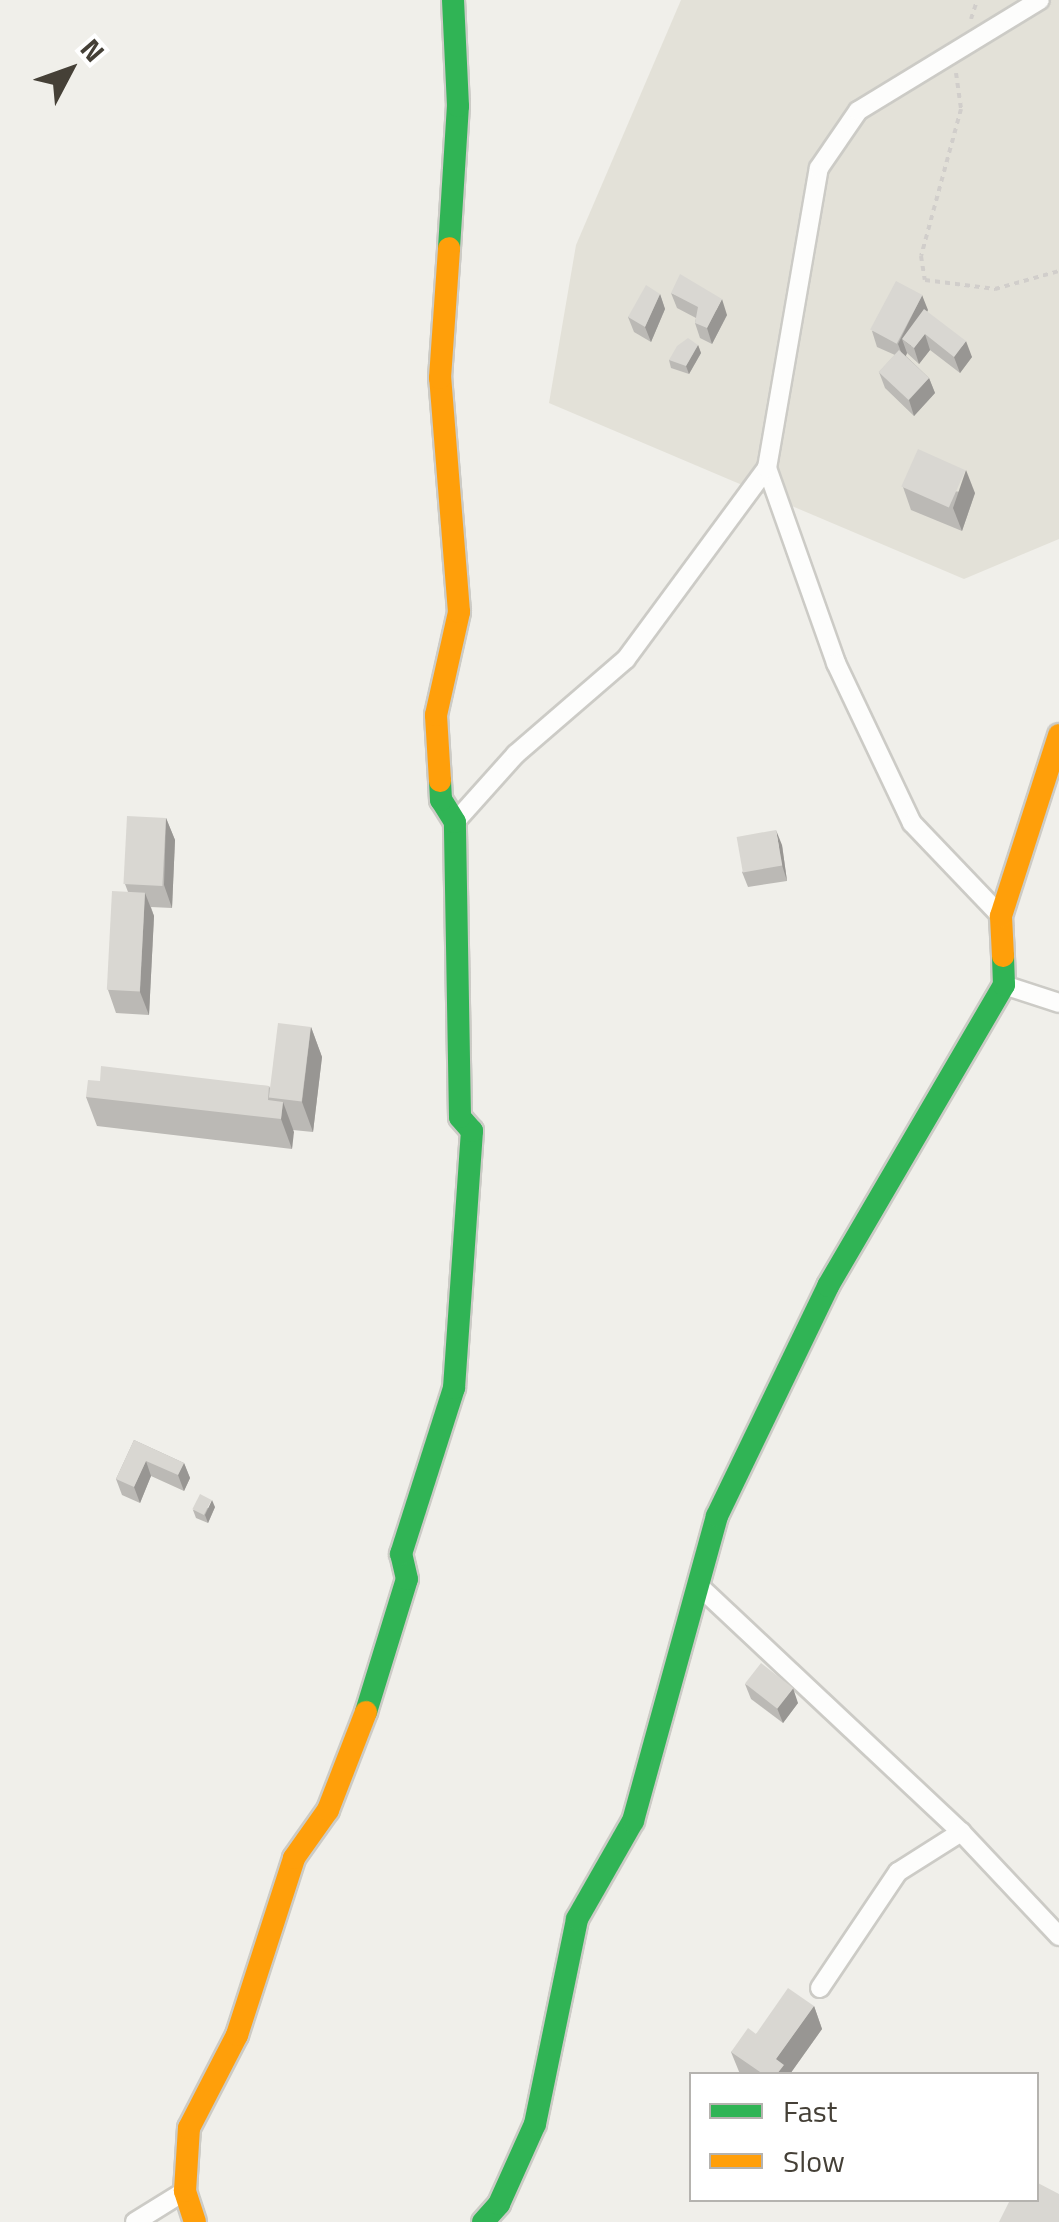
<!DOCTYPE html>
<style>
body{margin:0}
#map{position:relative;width:1059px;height:2222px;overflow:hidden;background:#f0efea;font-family:"Titillium Web",sans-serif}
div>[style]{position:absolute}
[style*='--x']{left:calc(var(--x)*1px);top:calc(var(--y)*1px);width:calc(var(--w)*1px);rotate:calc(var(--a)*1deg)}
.residential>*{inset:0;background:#e3e1d8}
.path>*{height:4px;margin-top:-2px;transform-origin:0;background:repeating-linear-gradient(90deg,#d1cecb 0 5px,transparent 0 10px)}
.roads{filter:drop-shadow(2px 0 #cccbc6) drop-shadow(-2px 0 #cccbc6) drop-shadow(0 2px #cccbc6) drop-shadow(0 -2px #cccbc6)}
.street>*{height:18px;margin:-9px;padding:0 9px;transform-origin:9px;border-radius:9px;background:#fdfdfc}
.fast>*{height:22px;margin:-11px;padding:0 11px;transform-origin:11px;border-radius:11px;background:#30b455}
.slow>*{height:22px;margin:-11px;padding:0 11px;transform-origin:11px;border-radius:11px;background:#ff9f0a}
.wall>*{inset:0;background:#bbb9b5}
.shaded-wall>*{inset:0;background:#989693}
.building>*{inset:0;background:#d9d7d2;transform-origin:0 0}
span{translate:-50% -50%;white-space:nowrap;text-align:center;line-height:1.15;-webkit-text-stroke:9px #fff;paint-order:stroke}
.legend{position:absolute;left:689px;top:2072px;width:350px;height:130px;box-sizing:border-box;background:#fff;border:2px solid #b5b3af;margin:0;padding:12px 18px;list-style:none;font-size:30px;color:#454037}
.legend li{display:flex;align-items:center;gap:20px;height:50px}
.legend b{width:50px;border:2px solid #b5b3af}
.north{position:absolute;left:20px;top:20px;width:100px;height:100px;-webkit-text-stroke:8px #fff;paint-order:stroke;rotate:49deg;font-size:28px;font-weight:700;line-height:40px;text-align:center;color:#454037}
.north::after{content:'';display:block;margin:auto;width:35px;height:45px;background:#454037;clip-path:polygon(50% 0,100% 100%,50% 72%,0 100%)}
</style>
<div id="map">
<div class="residential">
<i style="clip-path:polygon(681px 0,1059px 0,1059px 539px,964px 579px,549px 403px,576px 245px)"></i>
</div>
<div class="path">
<i style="--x:971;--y:19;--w:20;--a:-72"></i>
<i style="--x:956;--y:73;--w:36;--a:82"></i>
<i style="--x:961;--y:109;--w:152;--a:105.2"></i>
<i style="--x:921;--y:256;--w:24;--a:81"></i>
<i style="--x:925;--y:280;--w:71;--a:7.3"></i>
<i style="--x:995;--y:289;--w:66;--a:-15.7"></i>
</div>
<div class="roads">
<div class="street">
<i style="--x:767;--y:468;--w:207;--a:70.5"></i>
<i style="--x:836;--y:663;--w:177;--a:64.6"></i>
<i style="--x:912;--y:823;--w:129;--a:46.3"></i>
<i style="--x:455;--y:822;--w:91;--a:-48.1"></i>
<i style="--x:516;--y:754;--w:145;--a:-40.8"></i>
<i style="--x:626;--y:659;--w:237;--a:-53.6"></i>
<i style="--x:767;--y:468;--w:304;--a:-80.2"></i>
<i style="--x:819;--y:168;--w:69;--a:-55.6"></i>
<i style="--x:858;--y:111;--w:213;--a:-31.4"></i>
<i style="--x:1004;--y:985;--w:58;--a:18.1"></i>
<i style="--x:698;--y:1585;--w:361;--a:43.2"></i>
<i style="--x:961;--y:1832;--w:143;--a:46.7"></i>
<i style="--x:820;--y:1988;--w:140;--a:-56.1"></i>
<i style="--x:898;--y:1872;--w:75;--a:-32.4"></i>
<i style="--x:135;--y:2222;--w:59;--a:-31.8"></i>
</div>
<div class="fast">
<i style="--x:449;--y:248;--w:142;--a:-86.4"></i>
<i style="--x:458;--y:106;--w:106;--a:-92.7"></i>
<i style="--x:366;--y:1712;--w:139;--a:-72.9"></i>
<i style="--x:407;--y:1579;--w:26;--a:-103"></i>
<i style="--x:401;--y:1554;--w:174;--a:-72.3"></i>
<i style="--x:454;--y:1388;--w:258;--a:-86"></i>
<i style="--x:472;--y:1131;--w:18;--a:-131"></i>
<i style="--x:460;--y:1117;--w:295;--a:-91"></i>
<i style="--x:455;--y:822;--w:26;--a:-122"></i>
<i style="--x:441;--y:800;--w:19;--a:-93"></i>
<i style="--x:483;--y:2222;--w:24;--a:-48"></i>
<i style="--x:499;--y:2204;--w:88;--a:-65.8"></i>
<i style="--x:535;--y:2124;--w:209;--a:-78.4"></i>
<i style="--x:577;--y:1919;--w:113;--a:-60.3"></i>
<i style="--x:633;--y:1821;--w:316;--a:-74.6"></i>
<i style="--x:717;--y:1516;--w:255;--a:-64.2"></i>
<i style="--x:828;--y:1286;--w:349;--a:-59.7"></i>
<i style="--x:1004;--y:985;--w:29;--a:-92"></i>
</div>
<div class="slow">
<i style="--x:440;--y:781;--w:66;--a:-93.5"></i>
<i style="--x:436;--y:715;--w:106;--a:-77.4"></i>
<i style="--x:459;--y:612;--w:235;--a:-94.6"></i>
<i style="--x:440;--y:378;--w:130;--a:-86"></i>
<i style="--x:1003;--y:956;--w:40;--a:-92.9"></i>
<i style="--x:1001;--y:916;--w:190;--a:-72.2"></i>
<i style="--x:195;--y:2222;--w:33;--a:-108"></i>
<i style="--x:185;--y:2191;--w:63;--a:-86.4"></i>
<i style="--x:189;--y:2128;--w:105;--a:-62.7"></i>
<i style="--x:237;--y:2035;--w:186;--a:-72.1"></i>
<i style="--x:294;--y:1858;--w:59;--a:-54.7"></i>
<i style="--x:328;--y:1810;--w:105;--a:-68.8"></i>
</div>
</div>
<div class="wall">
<i style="clip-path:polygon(671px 293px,727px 315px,712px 344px,700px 338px,695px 323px,696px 318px,677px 308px)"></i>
<i style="clip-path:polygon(660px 294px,665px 309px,651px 342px,634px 332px,628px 317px)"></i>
<i style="clip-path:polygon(922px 295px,927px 312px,972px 357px,960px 373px,930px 350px,919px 364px,907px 353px,906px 356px,929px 378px,935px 393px,914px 416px,885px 388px,879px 372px,895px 355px,877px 347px,872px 331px)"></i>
<i style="clip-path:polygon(698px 345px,701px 353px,689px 374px,671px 368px,669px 360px)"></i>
<i style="clip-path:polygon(903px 487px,975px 493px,962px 531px,911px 510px)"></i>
<i style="clip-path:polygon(166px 818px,175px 840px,172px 908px,151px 907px,154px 916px,149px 1015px,116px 1013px,108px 990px,128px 892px,125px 884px)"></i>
<i style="clip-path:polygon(782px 845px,787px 881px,748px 887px,742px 872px)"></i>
<i style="clip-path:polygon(311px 1027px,322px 1057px,313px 1132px,293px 1130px,292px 1149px,97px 1126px,86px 1097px,100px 1081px,269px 1086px,271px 1090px)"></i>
<i style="clip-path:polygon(134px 1440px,184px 1463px,190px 1478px,184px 1491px,151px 1476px,140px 1503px,122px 1495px,116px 1479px)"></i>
<i style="clip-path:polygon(215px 1507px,208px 1523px,196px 1518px,193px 1510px)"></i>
<i style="clip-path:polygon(745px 1684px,798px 1703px,783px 1723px,751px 1699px)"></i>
<i style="clip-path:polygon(814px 2006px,822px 2029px,790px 2074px,740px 2074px,731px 2052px,756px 2034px)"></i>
</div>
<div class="shaded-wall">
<i style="clip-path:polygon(660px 294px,665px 309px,651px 342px,645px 327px)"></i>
<i style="clip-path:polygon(922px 295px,928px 310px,911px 346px,902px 339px,907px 353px,904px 360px,898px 344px)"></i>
<i style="clip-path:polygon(722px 299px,727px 315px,712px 344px,707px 328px)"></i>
<i style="clip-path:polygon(925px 334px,930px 350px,919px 364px,914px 348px)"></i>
<i style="clip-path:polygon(966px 341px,972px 357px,960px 373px,954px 357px)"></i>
<i style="clip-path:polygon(698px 345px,701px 353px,689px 374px,686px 366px)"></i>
<i style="clip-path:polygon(929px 378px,935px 393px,914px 416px,909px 400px)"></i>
<i style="clip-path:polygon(966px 470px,975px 493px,962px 531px,953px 508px)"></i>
<i style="clip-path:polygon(166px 818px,175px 840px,172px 908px,164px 885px)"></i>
<i style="clip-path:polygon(776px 830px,782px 845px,787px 881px,782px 865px)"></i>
<i style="clip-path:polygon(145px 893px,154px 916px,149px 1015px,140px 992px)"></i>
<i style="clip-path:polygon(311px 1027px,322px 1057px,313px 1132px,302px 1102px)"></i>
<i style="clip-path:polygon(283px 1102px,294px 1132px,292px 1149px,281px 1119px)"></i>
<i style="clip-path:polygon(146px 1461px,151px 1476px,140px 1503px,134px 1487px)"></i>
<i style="clip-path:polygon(184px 1463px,190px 1478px,184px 1491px,178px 1475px)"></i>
<i style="clip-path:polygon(212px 1500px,215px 1507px,208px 1523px,205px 1515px)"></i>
<i style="clip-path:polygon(793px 1688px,798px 1703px,783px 1723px,777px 1708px)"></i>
<i style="clip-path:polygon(814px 2006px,822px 2029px,790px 2074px,777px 2074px,776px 2059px)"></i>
</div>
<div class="building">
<i style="clip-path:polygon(680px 274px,722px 299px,707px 328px,695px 323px,698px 307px,671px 293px)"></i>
<i style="left:896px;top:281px;width:30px;height:55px;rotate:28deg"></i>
<i style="clip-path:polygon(646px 285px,660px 294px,645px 327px,628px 317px)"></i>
<i style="clip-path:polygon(924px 309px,966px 341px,954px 357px,925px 334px,914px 348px,902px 339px)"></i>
<i style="clip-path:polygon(688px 338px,698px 345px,686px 366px,669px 360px,677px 346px)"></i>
<i style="left:899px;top:350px;width:41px;height:30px;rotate:43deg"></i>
<i style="left:918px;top:449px;width:52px;height:41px;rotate:24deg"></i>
<i style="left:127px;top:816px;width:39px;height:68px;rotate:3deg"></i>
<i style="left:776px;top:830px;width:36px;height:40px;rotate:80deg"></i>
<i style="left:112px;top:891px;width:33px;height:99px;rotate:3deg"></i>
<i style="left:278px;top:1023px;width:33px;height:75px;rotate:7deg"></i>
<i style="clip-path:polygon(101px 1066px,269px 1086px,268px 1100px,283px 1102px,281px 1119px,86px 1097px,88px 1080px,100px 1081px)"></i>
<i style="clip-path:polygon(134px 1440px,184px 1463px,178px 1475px,146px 1461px,134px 1487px,116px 1479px)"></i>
<i style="left:200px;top:1494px;width:13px;height:17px;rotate:27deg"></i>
<i style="left:761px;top:1663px;width:41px;height:26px;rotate:38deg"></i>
<i style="clip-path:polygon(788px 1988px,814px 2006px,776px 2059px,784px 2065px,777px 2074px,763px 2074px,731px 2052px,748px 2028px,756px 2034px)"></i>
<i style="clip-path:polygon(1036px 2182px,1059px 2194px,1059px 2222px,999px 2222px,1010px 2200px,1036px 2200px)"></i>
</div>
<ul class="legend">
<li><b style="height:12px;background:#30b455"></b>Fast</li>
<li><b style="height:12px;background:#ff9f0a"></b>Slow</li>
</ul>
<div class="north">N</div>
</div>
